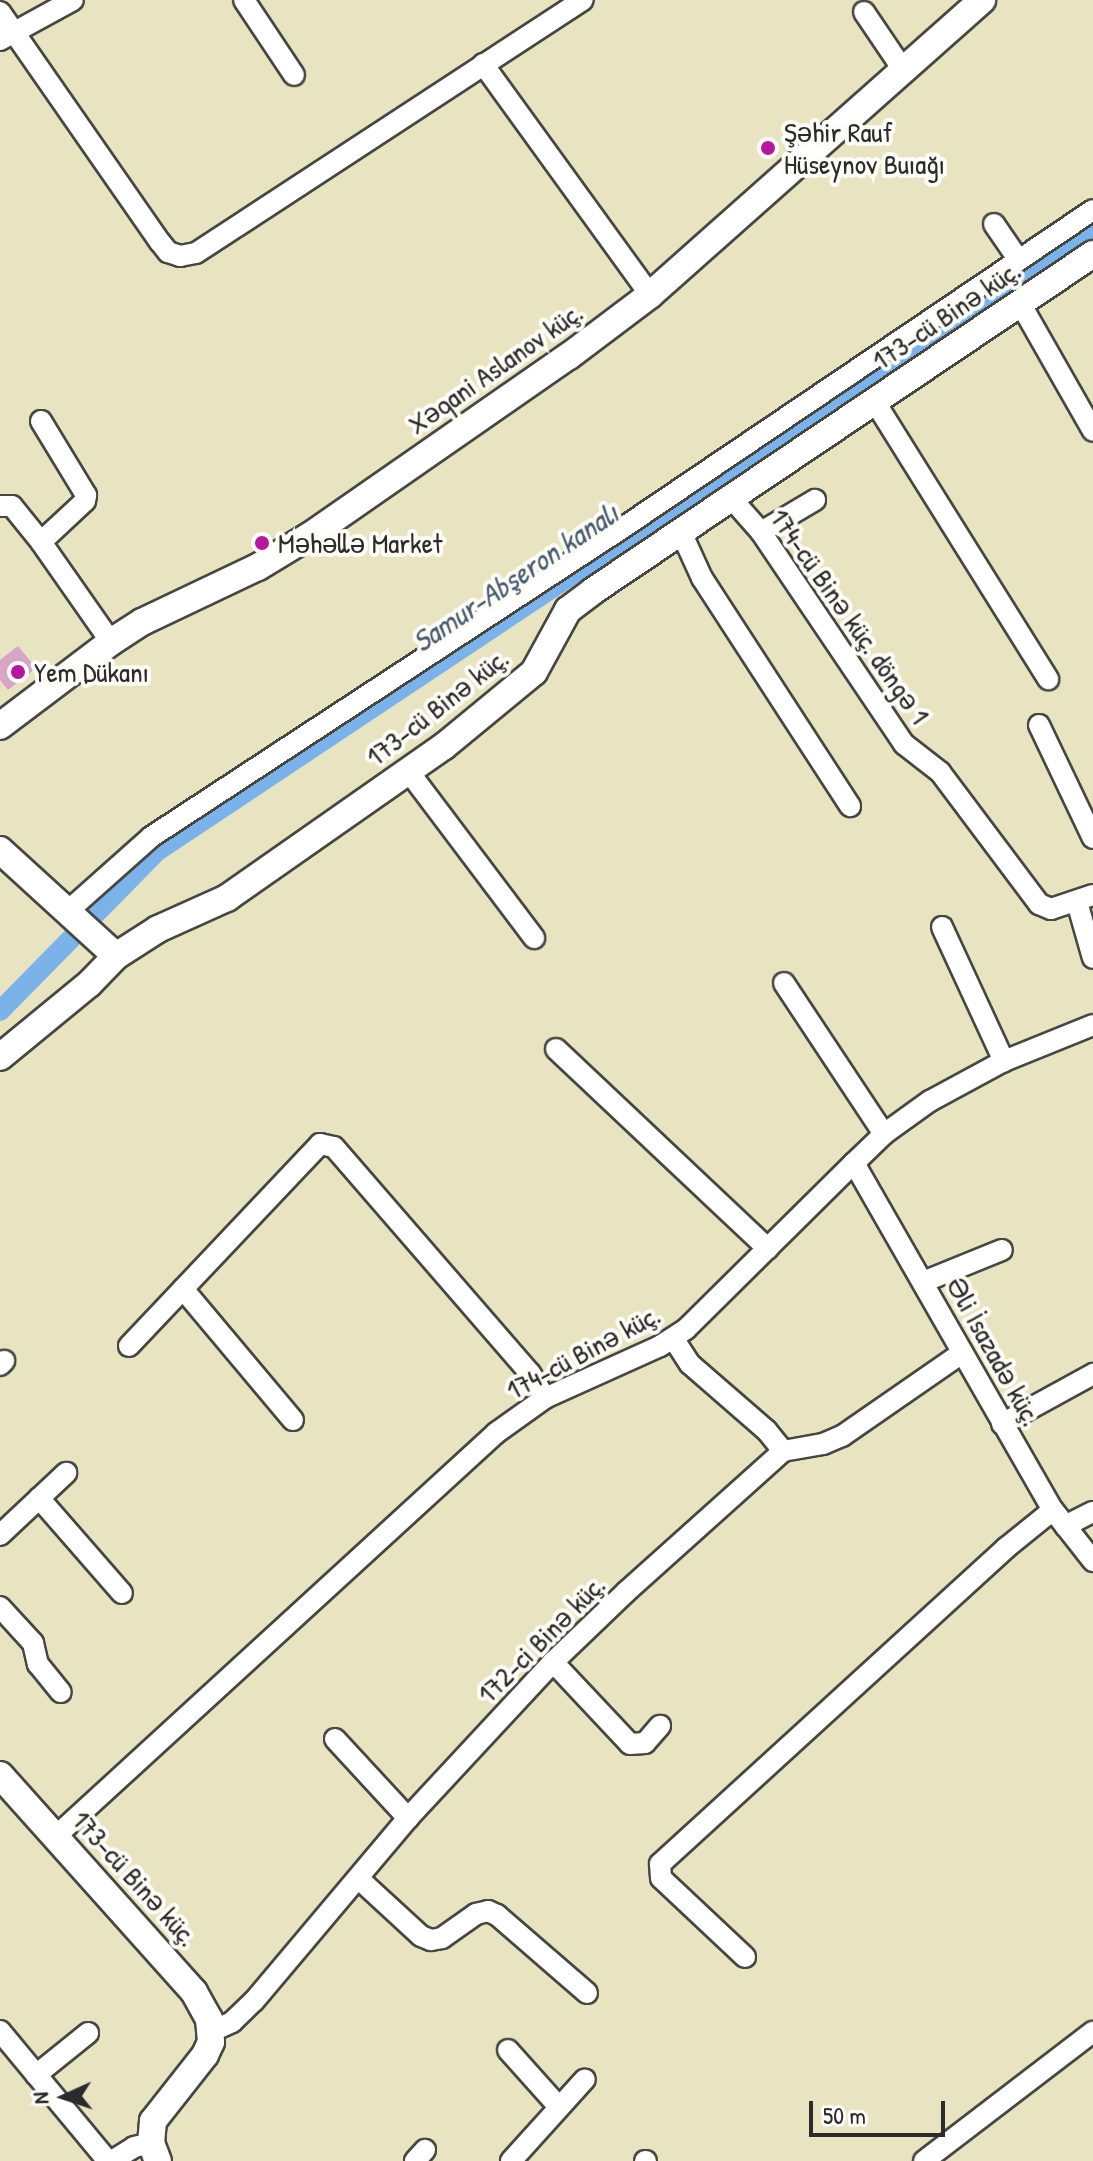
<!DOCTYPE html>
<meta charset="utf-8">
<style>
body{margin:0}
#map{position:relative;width:1093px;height:2161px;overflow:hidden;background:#e8e3c1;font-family:"Patrick Hand",sans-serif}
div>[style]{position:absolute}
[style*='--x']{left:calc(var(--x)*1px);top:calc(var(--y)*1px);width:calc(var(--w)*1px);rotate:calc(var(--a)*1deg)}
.canal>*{height:20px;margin:-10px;padding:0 10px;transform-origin:10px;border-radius:10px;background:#7bb2ea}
.building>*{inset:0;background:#d6a5c7}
.roads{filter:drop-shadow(2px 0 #474742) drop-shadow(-2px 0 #474742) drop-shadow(0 2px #474742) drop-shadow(0 -2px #474742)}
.minor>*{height:20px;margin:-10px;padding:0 10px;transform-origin:10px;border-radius:10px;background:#fff}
.tertiary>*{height:26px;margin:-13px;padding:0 13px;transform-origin:13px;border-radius:13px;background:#fff}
.dots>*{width:22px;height:22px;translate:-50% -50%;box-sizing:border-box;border:4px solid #fdfcf7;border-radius:50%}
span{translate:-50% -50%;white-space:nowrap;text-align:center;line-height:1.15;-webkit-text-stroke:8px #fdfcf7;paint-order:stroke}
.poi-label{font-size:28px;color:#2b2b2b}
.left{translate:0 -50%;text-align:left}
.street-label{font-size:28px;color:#2b2b2b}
.water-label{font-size:30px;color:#475a6e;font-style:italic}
.north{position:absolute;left:24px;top:2057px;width:80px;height:80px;-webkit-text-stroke:6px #fdfcf7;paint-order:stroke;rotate:267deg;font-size:22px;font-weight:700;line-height:32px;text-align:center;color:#2b2b2b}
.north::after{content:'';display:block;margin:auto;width:28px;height:36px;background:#2b2b2b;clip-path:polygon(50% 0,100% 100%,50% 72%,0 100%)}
.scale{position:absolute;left:809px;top:2101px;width:136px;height:36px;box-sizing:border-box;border:4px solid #2b2b2b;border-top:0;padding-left:10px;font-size:24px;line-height:28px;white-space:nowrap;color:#2b2b2b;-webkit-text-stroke:6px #fdfcf7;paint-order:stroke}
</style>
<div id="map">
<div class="canal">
<i style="--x:0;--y:1011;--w:223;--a:-45.5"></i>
<i style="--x:156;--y:852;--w:1126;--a:-33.66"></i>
</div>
<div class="building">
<i style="clip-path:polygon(18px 646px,36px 668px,8px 690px,0 680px,0 660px)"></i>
</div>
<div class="roads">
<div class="minor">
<i style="--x:244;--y:0;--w:90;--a:56.3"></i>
<i style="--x:0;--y:12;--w:280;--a:55.2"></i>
<i style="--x:160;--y:242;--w:13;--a:51"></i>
<i style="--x:168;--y:252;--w:13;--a:18"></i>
<i style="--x:180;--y:256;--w:16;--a:-11"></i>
<i style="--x:196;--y:253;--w:462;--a:-33.2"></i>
<i style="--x:864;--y:12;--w:71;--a:55.9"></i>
<i style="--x:0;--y:40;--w:83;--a:-28.7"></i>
<i style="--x:483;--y:64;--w:285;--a:54.1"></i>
<i style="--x:994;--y:224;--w:42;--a:55.6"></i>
<i style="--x:1020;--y:303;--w:147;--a:60.3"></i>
<i style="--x:875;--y:402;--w:327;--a:58"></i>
<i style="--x:41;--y:421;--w:87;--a:58.7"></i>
<i style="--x:86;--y:495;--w:6;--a:99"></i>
<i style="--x:85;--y:501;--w:60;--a:137"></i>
<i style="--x:731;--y:498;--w:45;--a:48.6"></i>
<i style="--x:761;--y:532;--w:256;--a:56"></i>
<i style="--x:904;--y:744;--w:46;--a:37.9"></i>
<i style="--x:940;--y:772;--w:165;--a:53.1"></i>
<i style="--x:1039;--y:904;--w:13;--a:23"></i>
<i style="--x:1051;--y:909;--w:44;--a:-18.4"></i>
<i style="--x:0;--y:506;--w:12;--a:0"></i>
<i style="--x:12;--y:506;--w:46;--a:51.1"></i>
<i style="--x:41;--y:542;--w:122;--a:55"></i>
<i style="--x:681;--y:532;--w:51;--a:65.5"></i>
<i style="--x:702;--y:578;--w:272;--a:57"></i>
<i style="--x:761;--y:532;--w:63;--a:-30.7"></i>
<i style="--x:1039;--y:725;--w:125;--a:64.5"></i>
<i style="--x:409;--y:772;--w:208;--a:53"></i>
<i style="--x:1077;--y:902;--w:58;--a:74.1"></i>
<i style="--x:68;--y:911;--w:111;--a:-41.7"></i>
<i style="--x:151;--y:837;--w:569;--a:-33.24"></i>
<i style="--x:627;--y:525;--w:562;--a:-34.06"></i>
<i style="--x:942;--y:927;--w:148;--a:65.2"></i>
<i style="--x:784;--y:983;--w:181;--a:56.5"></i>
<i style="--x:556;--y:1049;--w:291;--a:43.3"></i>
<i style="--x:854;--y:1163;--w:400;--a:60.2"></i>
<i style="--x:1053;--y:1510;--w:65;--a:51.9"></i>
<i style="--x:923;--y:1282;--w:85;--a:-22.1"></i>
<i style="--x:183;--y:1289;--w:171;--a:50"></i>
<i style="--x:673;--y:1338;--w:31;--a:57"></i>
<i style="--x:690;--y:1364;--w:102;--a:41"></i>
<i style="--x:767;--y:1431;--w:26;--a:51"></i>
<i style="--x:129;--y:1346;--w:278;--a:-46.6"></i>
<i style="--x:320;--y:1144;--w:14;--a:12"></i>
<i style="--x:334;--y:1147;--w:299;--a:49.1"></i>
<i style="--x:530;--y:1373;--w:29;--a:59"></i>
<i style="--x:0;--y:1365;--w:6;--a:-45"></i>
<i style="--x:1002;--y:1424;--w:104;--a:-28.8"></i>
<i style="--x:39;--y:1498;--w:126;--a:48.9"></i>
<i style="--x:1065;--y:1526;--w:31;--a:-27"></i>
<i style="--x:0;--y:1535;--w:91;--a:-43.2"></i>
<i style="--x:0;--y:1607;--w:49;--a:47.5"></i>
<i style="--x:33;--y:1643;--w:22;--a:77"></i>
<i style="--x:38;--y:1664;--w:36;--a:51"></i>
<i style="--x:553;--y:1662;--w:112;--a:46.8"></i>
<i style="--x:630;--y:1744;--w:15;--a:-4"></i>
<i style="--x:645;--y:1743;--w:23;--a:-49"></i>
<i style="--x:335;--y:1739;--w:108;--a:47.3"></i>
<i style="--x:55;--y:1837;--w:598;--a:-42.49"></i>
<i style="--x:496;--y:1433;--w:60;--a:-35.5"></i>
<i style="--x:545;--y:1398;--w:126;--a:-24.3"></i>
<i style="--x:660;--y:1346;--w:31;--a:-33"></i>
<i style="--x:686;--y:1329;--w:236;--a:-44.7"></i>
<i style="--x:854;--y:1163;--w:42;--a:-44"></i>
<i style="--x:884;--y:1134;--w:57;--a:-35.7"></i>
<i style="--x:930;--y:1101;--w:84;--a:-28.4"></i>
<i style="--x:1004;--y:1061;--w:96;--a:-22"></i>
<i style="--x:359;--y:1879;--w:84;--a:42.6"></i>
<i style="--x:421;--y:1936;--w:11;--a:22"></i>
<i style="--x:431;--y:1940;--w:11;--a:-10"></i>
<i style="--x:442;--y:1938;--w:42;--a:-35.2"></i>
<i style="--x:476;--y:1914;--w:12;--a:-14"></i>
<i style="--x:488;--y:1911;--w:10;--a:24"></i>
<i style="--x:497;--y:1915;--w:119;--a:40.9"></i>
<i style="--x:745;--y:1957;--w:115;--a:-136.8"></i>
<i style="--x:661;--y:1878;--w:14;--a:-94"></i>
<i style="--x:660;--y:1864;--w:469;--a:-42.4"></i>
<i style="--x:1006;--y:1548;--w:60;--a:-39"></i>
<i style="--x:0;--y:2031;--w:169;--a:50.3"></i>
<i style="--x:212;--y:2031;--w:22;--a:-24"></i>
<i style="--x:232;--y:2022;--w:30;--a:-44"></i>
<i style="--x:254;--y:2001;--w:239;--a:-49.9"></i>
<i style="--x:408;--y:1818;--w:213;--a:-47.1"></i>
<i style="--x:553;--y:1662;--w:101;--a:-43.8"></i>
<i style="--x:626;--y:1592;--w:211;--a:-41.9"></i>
<i style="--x:783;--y:1451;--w:41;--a:-9.9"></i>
<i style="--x:823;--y:1444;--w:21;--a:-23"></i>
<i style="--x:842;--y:1436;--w:146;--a:-34.7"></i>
<i style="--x:508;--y:2050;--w:76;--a:48.2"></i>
<i style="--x:36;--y:2075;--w:67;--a:-38.9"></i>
<i style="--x:112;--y:2161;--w:26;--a:-32"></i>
<i style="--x:134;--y:2147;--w:17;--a:-13"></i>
<i style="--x:415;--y:2161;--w:15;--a:-48"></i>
<i style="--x:511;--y:2161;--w:110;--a:-47.9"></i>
<i style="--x:645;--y:2161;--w:1;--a:0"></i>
<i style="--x:924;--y:2161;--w:213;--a:-37.4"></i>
</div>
<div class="tertiary">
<i style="--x:0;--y:726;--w:139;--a:-37.1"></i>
<i style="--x:111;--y:642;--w:37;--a:-33"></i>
<i style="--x:142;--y:622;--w:128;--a:-25.4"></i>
<i style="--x:258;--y:567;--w:62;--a:-31.1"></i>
<i style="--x:311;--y:535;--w:314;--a:-34.8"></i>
<i style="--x:569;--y:356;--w:101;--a:-37"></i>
<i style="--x:650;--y:295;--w:444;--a:-41.6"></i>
<i style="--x:0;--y:850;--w:157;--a:42.4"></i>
<i style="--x:0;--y:1057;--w:115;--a:-39.4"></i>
<i style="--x:89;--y:984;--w:39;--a:-46"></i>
<i style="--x:116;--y:956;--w:50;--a:-32.7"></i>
<i style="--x:158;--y:929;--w:76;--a:-24.2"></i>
<i style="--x:227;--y:898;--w:264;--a:-35"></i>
<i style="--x:443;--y:747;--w:118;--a:-39.5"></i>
<i style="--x:534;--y:672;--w:71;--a:-61.3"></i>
<i style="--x:568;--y:610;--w:31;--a:-37"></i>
<i style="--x:593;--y:591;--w:603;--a:-33.98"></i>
<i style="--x:0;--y:1775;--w:291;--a:48.2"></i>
<i style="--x:194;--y:1992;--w:31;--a:61"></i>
<i style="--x:209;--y:2019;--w:23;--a:85"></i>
<i style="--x:211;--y:2042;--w:14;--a:115"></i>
<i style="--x:205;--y:2055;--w:84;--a:128.2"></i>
<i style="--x:153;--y:2121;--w:22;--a:95"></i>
<i style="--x:151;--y:2143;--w:19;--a:69"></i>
</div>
</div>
<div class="dots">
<i style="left:768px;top:148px;background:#b5179e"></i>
<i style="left:262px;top:543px;background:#b5179e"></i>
<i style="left:18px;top:672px;background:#b5179e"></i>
</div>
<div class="poi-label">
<span class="left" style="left:784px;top:148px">Şəhir Rauf<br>Hüseynov Buıağı</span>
<span class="left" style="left:278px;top:543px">Məhəllə Market</span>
<span class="left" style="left:34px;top:672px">Yem Dükanı</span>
</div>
<div class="street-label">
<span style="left:946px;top:315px;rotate:-34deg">173-cü Binə küç.</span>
<span style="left:495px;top:368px;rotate:-35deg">Xəqani Aslanov küç.</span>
<span style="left:850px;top:616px;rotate:55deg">174-cü Binə küç. döngə 1</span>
<span style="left:437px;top:707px;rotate:-38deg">173-cü Binə küç.</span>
<span style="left:994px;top:1351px;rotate:61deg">Əli İsazadə küç.</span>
<span style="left:583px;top:1352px;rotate:-28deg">174-cü Binə küç.</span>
<span style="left:541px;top:1639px;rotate:-45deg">172-ci Binə küç.</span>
<span style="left:135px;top:1878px;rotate:48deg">173-cü Binə küç.</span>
</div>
<div class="water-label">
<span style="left:515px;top:577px;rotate:-34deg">Samur-Abşeron kanalı</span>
</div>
<div class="north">N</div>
<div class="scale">50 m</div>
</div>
